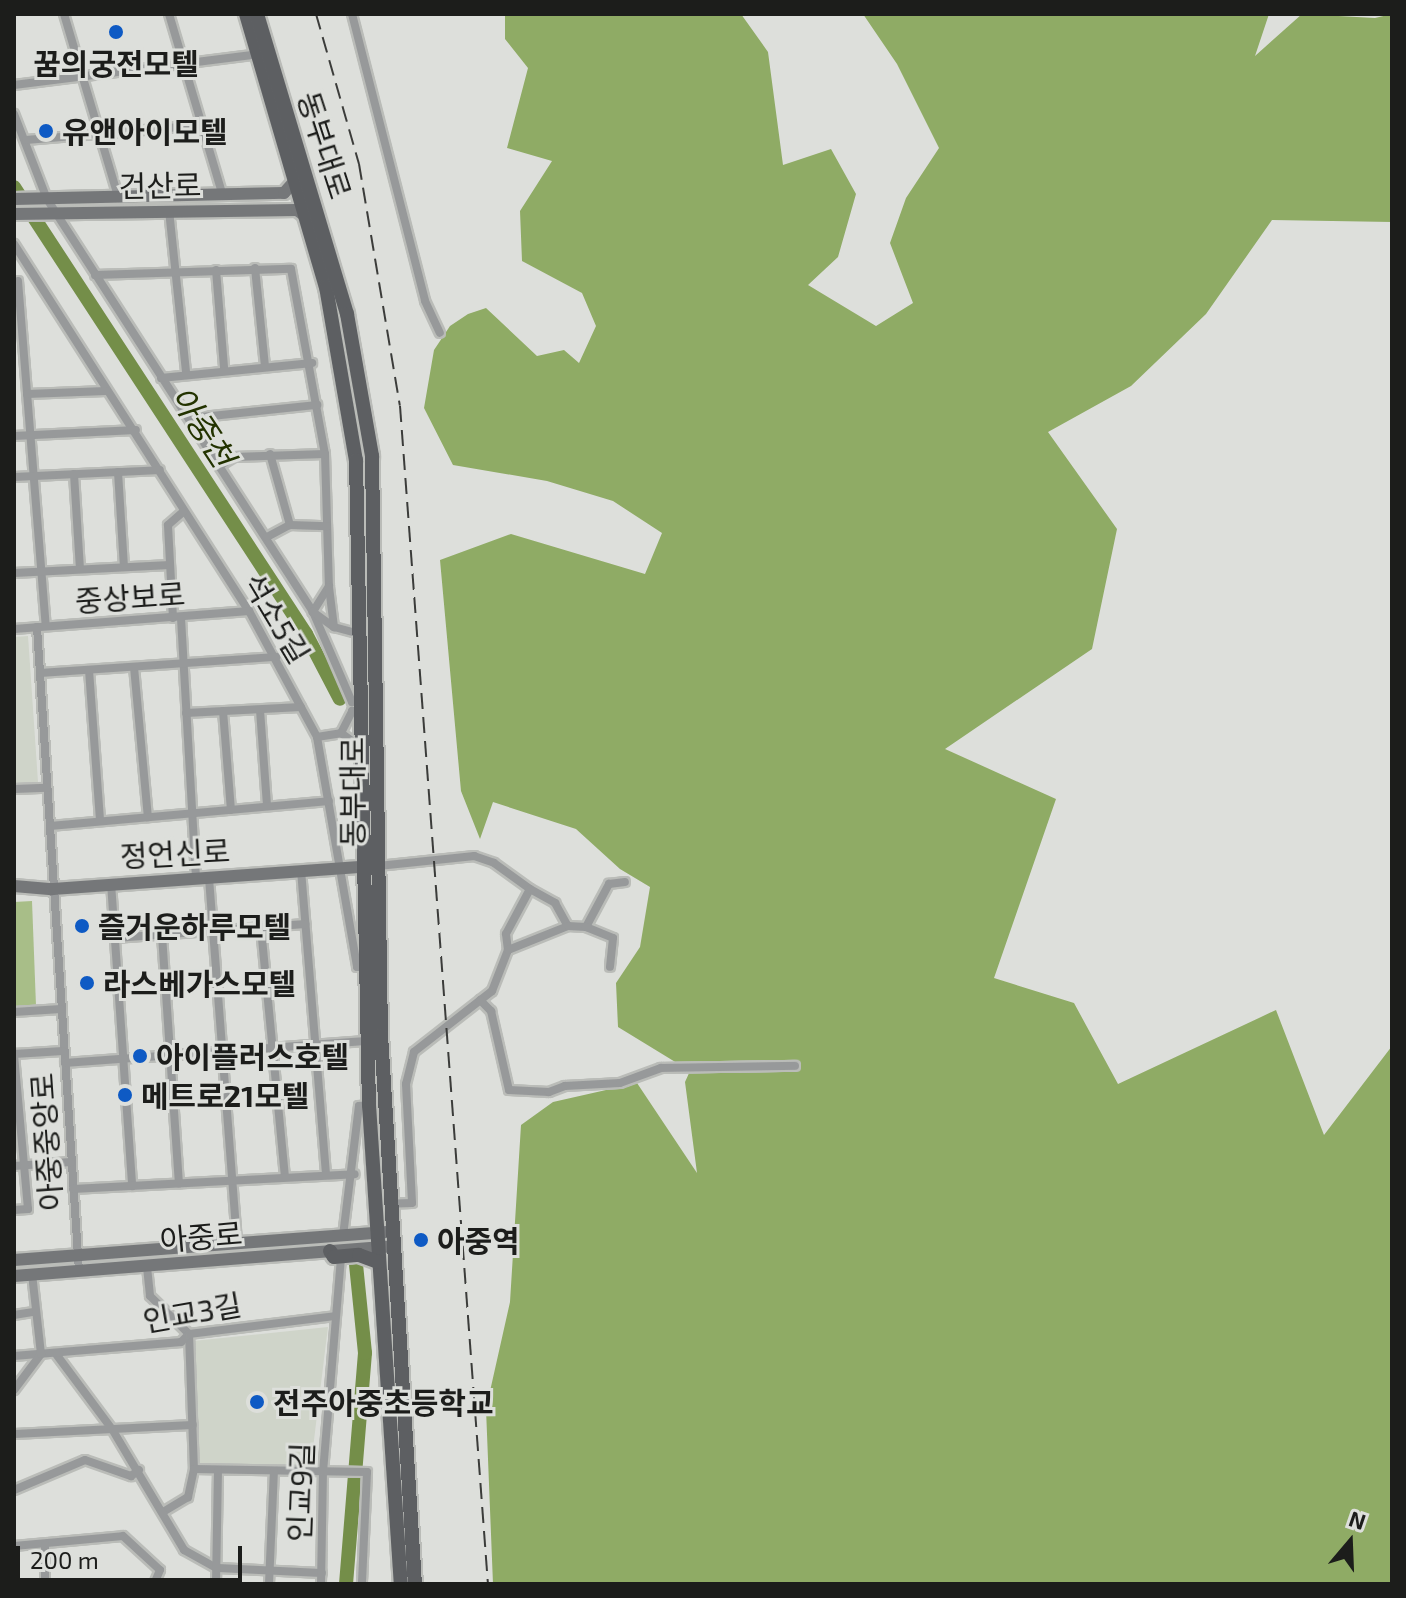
<!DOCTYPE html>
<meta charset="utf-8">
<style>
body{margin:0}
#map{position:relative;width:1406px;height:1598px;overflow:hidden;background:#dddfdb;font-family:"Exo 2","Noto Sans KR",sans-serif}
div>[style]{position:absolute}
[style*='--x']{left:calc(var(--x)*1px);top:calc(var(--y)*1px);width:calc(var(--w)*1px);rotate:calc(var(--a)*1deg)}
.built>*{inset:0;background:#cfd4c9}
.green>*{inset:0;background:#a8be88}
.forest>*{inset:0;background:#8fab65}
.river>*{height:14px;margin:-7px;padding:0 7px;transform-origin:7px;border-radius:7px;background:#748e49}
.roads{filter:drop-shadow(2px 0 #babcb8) drop-shadow(-2px 0 #babcb8) drop-shadow(0 2px #babcb8) drop-shadow(0 -2px #babcb8)}
.street>*{height:8px;margin:-4px;padding:0 4px;transform-origin:4px;border-radius:4px;background:#97999a}
.secondary>*{height:12px;margin:-6px;padding:0 6px;transform-origin:6px;border-radius:6px;background:#757779}
.primary>*{height:14px;margin:-7px;padding:0 7px;transform-origin:7px;border-radius:7px;background:#5d5f62}
.rail>*{height:2px;margin-top:-1px;transform-origin:0;background:repeating-linear-gradient(90deg,#3b3c3a 0 16px,transparent 0 24px)}
.dots>*{width:22px;height:22px;translate:-50% -50%;box-sizing:border-box;border:4px solid #dddfdb;border-radius:50%}
span{translate:-50% -50%;white-space:nowrap;text-align:center;line-height:1.15;-webkit-text-stroke:6px #dddfdb;paint-order:stroke}
.poi-label{font-size:30px;color:#1c1d1b;font-weight:700}
.left{translate:0 -50%;text-align:left}
.street-label{font-size:30px;color:#1c1d1b}
.water-label{font-size:32px;color:#233300;font-style:italic}
.frame{position:absolute;inset:0;border:16px solid #1c1d1b;pointer-events:none}
.north{position:absolute;left:1310px;top:1502px;width:80px;height:80px;-webkit-text-stroke:6px #dddfdb;paint-order:stroke;rotate:19deg;font-size:22px;font-weight:700;line-height:32px;text-align:center;color:#1c1d1b}
.north::after{content:'';display:block;margin:auto;width:28px;height:36px;background:#1c1d1b;clip-path:polygon(50% 0,100% 100%,50% 72%,0 100%)}
.scale{position:absolute;left:16px;top:1546px;width:226px;height:36px;box-sizing:border-box;border:4px solid #1c1d1b;border-top:0;padding-left:10px;font-size:24px;line-height:28px;white-space:nowrap;color:#1c1d1b;-webkit-text-stroke:6px #dddfdb;paint-order:stroke}
</style>
<div id="map">
<div class="built">
<i style="clip-path:polygon(28px 636px,38px 782px,14px 784px,14px 637px)"></i>
<i style="clip-path:polygon(328px 1327px,311px 1464px,199px 1465px,193px 1341px)"></i>
</div>
<div class="green">
<i style="clip-path:polygon(32px 901px,36px 1006px,14px 1007px,14px 902px)"></i>
</div>
<div class="forest">
<i style="clip-path:polygon(505px 14px,741px 14px,768px 52px,783px 165px,831px 149px,856px 194px,838px 257px,808px 285px,876px 326px,913px 303px,890px 243px,906px 198px,939px 148px,897px 64px,863px 14px,1269px 14px,1255px 56px,1302px 14px,1375px 18px,1392px 14px,1392px 222px,1272px 220px,1206px 314px,1131px 386px,1048px 432px,1117px 529px,1092px 649px,945px 749px,1056px 799px,994px 978px,1074px 1003px,1118px 1084px,1276px 1010px,1324px 1135px,1392px 1046px,1392px 1584px,493px 1584px,486px 1409px,510px 1302px,521px 1125px,553px 1102px,637px 1083px,697px 1173px,685px 1082px,690px 1071px,618px 1027px,616px 983px,640px 947px,650px 887px,620px 869px,576px 829px,493px 802px,480px 839px,461px 791px,440px 560px,511px 534px,645px 574px,662px 533px,613px 501px,547px 481px,453px 465px,424px 408px,434px 350px,450px 326px,468px 314px,486px 308px,537px 356px,564px 350px,579px 363px,596px 326px,582px 293px,522px 261px,520px 211px,552px 161px,507px 148px,528px 68px,505px 39px)"></i>
</div>
<div class="river">
<i style="--x:14;--y:187;--w:534;--a:56.85"></i>
<i style="--x:306;--y:634;--w:73;--a:62.4"></i>
<i style="--x:346;--y:1584;--w:232;--a:-85.3"></i>
<i style="--x:365;--y:1353;--w:88;--a:-95.8"></i>
</div>
<div class="roads">
<div class="street">
<i style="--x:64;--y:14;--w:190;--a:73.5"></i>
<i style="--x:169;--y:14;--w:187;--a:73.5"></i>
<i style="--x:352;--y:14;--w:296;--a:75.7"></i>
<i style="--x:425;--y:301;--w:35;--a:65"></i>
<i style="--x:14;--y:85;--w:238;--a:-7.2"></i>
<i style="--x:14;--y:114;--w:91;--a:68.8"></i>
<i style="--x:47;--y:199;--w:491;--a:57.2"></i>
<i style="--x:313;--y:612;--w:98;--a:66.6"></i>
<i style="--x:352;--y:702;--w:10;--a:-6"></i>
<i style="--x:26;--y:140;--w:178;--a:-4.8"></i>
<i style="--x:169;--y:210;--w:164;--a:84"></i>
<i style="--x:14;--y:244;--w:436;--a:57.4"></i>
<i style="--x:249;--y:611;--w:143;--a:61.6"></i>
<i style="--x:317;--y:737;--w:233;--a:80.1"></i>
<i style="--x:357;--y:967;--w:8;--a:0"></i>
<i style="--x:255;--y:268;--w:99;--a:84.2"></i>
<i style="--x:216;--y:270;--w:98;--a:85.3"></i>
<i style="--x:95;--y:275;--w:196;--a:-1.8"></i>
<i style="--x:291;--y:269;--w:188;--a:79.6"></i>
<i style="--x:325;--y:454;--w:132;--a:88.3"></i>
<i style="--x:329;--y:586;--w:31;--a:122"></i>
<i style="--x:313;--y:612;--w:26;--a:36"></i>
<i style="--x:334;--y:627;--w:28;--a:15"></i>
<i style="--x:18;--y:281;--w:346;--a:85.4"></i>
<i style="--x:161;--y:378;--w:152;--a:-5.7"></i>
<i style="--x:27;--y:394;--w:79;--a:-2.2"></i>
<i style="--x:191;--y:423;--w:13;--a:-29"></i>
<i style="--x:202;--y:417;--w:116;--a:-6"></i>
<i style="--x:14;--y:436;--w:122;--a:-2.8"></i>
<i style="--x:270;--y:454;--w:74;--a:74.3"></i>
<i style="--x:219;--y:466;--w:17;--a:-31"></i>
<i style="--x:234;--y:457;--w:91;--a:-1.9"></i>
<i style="--x:118;--y:472;--w:95;--a:86.4"></i>
<i style="--x:74;--y:474;--w:95;--a:86.4"></i>
<i style="--x:14;--y:477;--w:146;--a:-2.7"></i>
<i style="--x:267;--y:537;--w:26;--a:-28"></i>
<i style="--x:290;--y:525;--w:37;--a:2"></i>
<i style="--x:14;--y:573;--w:156;--a:-2.9"></i>
<i style="--x:329;--y:587;--w:40;--a:82.9"></i>
<i style="--x:173;--y:618;--w:93;--a:-93.1"></i>
<i style="--x:168;--y:525;--w:20;--a:-41"></i>
<i style="--x:181;--y:618;--w:260;--a:86.7"></i>
<i style="--x:37;--y:627;--w:645;--a:86.27"></i>
<i style="--x:14;--y:629;--w:236;--a:-4.4"></i>
<i style="--x:134;--y:667;--w:151;--a:84.7"></i>
<i style="--x:89;--y:670;--w:151;--a:85.8"></i>
<i style="--x:40;--y:673;--w:237;--a:-3.9"></i>
<i style="--x:260;--y:710;--w:96;--a:85.8"></i>
<i style="--x:223;--y:711;--w:99;--a:85.4"></i>
<i style="--x:186;--y:713;--w:115;--a:-3"></i>
<i style="--x:341;--y:733;--w:25;--a:-63"></i>
<i style="--x:352;--y:711;--w:11;--a:5"></i>
<i style="--x:341;--y:733;--w:27;--a:36"></i>
<i style="--x:317;--y:737;--w:24;--a:-9"></i>
<i style="--x:14;--y:789;--w:33;--a:-2"></i>
<i style="--x:50;--y:826;--w:280;--a:-5.1"></i>
<i style="--x:378;--y:866;--w:97;--a:-5.9"></i>
<i style="--x:474;--y:856;--w:21;--a:19"></i>
<i style="--x:494;--y:863;--w:44;--a:35.8"></i>
<i style="--x:530;--y:889;--w:51;--a:118.1"></i>
<i style="--x:506;--y:934;--w:16;--a:83"></i>
<i style="--x:508;--y:950;--w:44;--a:111.3"></i>
<i style="--x:492;--y:991;--w:99;--a:142"></i>
<i style="--x:414;--y:1052;--w:33;--a:104"></i>
<i style="--x:406;--y:1084;--w:119;--a:87.1"></i>
<i style="--x:412;--y:1203;--w:23;--a:178"></i>
<i style="--x:301;--y:870;--w:306;--a:85.3"></i>
<i style="--x:209;--y:878;--w:368;--a:85.6"></i>
<i style="--x:111;--y:883;--w:304;--a:86"></i>
<i style="--x:530;--y:889;--w:29;--a:29"></i>
<i style="--x:555;--y:903;--w:26;--a:61"></i>
<i style="--x:586;--y:927;--w:49;--a:-61.9"></i>
<i style="--x:609;--y:884;--w:16;--a:-7"></i>
<i style="--x:261;--y:928;--w:250;--a:84.5"></i>
<i style="--x:162;--y:935;--w:249;--a:86.1"></i>
<i style="--x:115;--y:938;--w:191;--a:-4.2"></i>
<i style="--x:508;--y:950;--w:65;--a:-21.8"></i>
<i style="--x:568;--y:926;--w:18;--a:3"></i>
<i style="--x:586;--y:927;--w:29;--a:22"></i>
<i style="--x:613;--y:938;--w:29;--a:96"></i>
<i style="--x:480;--y:1000;--w:16;--a:45"></i>
<i style="--x:491;--y:1011;--w:81;--a:77.2"></i>
<i style="--x:509;--y:1090;--w:40;--a:2.9"></i>
<i style="--x:549;--y:1092;--w:17;--a:-21"></i>
<i style="--x:565;--y:1086;--w:55;--a:-3.1"></i>
<i style="--x:620;--y:1083;--w:44;--a:-20.1"></i>
<i style="--x:661;--y:1068;--w:134;--a:-0.9"></i>
<i style="--x:14;--y:1012;--w:47;--a:-3.7"></i>
<i style="--x:14;--y:1054;--w:49;--a:-3.5"></i>
<i style="--x:65;--y:1063;--w:304;--a:-4.2"></i>
<i style="--x:14;--y:1166;--w:57;--a:-4"></i>
<i style="--x:73;--y:1189;--w:282;--a:-3"></i>
<i style="--x:14;--y:1210;--w:14;--a:-4"></i>
<i style="--x:28;--y:1209;--w:156;--a:-95.2"></i>
<i style="--x:343;--y:1236;--w:131;--a:-83"></i>
<i style="--x:359;--y:1106;--w:10;--a:-6"></i>
<i style="--x:147;--y:1267;--w:29;--a:84"></i>
<i style="--x:150;--y:1296;--w:54;--a:44.3"></i>
<i style="--x:189;--y:1334;--w:135;--a:87.9"></i>
<i style="--x:194;--y:1469;--w:29;--a:102"></i>
<i style="--x:188;--y:1497;--w:27;--a:149"></i>
<i style="--x:14;--y:1315;--w:20;--a:-9"></i>
<i style="--x:56;--y:1354;--w:94;--a:53.3"></i>
<i style="--x:112;--y:1429;--w:141;--a:59.2"></i>
<i style="--x:184;--y:1550;--w:38;--a:29"></i>
<i style="--x:217;--y:1568;--w:105;--a:2.7"></i>
<i style="--x:14;--y:1356;--w:168;--a:-4.8"></i>
<i style="--x:181;--y:1342;--w:11;--a:-45"></i>
<i style="--x:189;--y:1334;--w:147;--a:-7"></i>
<i style="--x:14;--y:1390;--w:45;--a:-53.1"></i>
<i style="--x:41;--y:1354;--w:81;--a:-96.4"></i>
<i style="--x:14;--y:1434;--w:179;--a:-2.9"></i>
<i style="--x:194;--y:1469;--w:173;--a:1"></i>
<i style="--x:367;--y:1472;--w:112;--a:92.6"></i>
<i style="--x:14;--y:1490;--w:77;--a:-22.9"></i>
<i style="--x:85;--y:1460;--w:49;--a:19.2"></i>
<i style="--x:131;--y:1476;--w:10;--a:-37"></i>
<i style="--x:14;--y:1546;--w:109;--a:-5.2"></i>
<i style="--x:123;--y:1536;--w:50;--a:42.6"></i>
<i style="--x:160;--y:1570;--w:15;--a:113"></i>
<i style="--x:45;--y:1584;--w:39;--a:-90"></i>
<i style="--x:216;--y:1584;--w:114;--a:-89"></i>
<i style="--x:269;--y:1584;--w:113;--a:-87.5"></i>
<i style="--x:321;--y:1584;--w:112;--a:-89"></i>
<i style="--x:323;--y:1472;--w:215;--a:-85.2"></i>
</div>
<div class="secondary">
<i style="--x:14;--y:199;--w:270;--a:-1.3"></i>
<i style="--x:284;--y:193;--w:15;--a:-48"></i>
<i style="--x:14;--y:214;--w:283;--a:-0.8"></i>
<i style="--x:297;--y:210;--w:10;--a:37"></i>
<i style="--x:14;--y:886;--w:38;--a:5"></i>
<i style="--x:52;--y:889;--w:323;--a:-4.1"></i>
<i style="--x:14;--y:1260;--w:374;--a:-4.3"></i>
<i style="--x:14;--y:1276;--w:373;--a:-4.5"></i>
</div>
<div class="primary">
<i style="--x:246;--y:14;--w:284;--a:73.7"></i>
<i style="--x:326;--y:287;--w:176;--a:80.2"></i>
<i style="--x:356;--y:460;--w:645;--a:88.85"></i>
<i style="--x:369;--y:1105;--w:480;--a:86.2"></i>
<i style="--x:257;--y:14;--w:313;--a:73.3"></i>
<i style="--x:347;--y:314;--w:144;--a:80"></i>
<i style="--x:372;--y:456;--w:579;--a:89.11"></i>
<i style="--x:381;--y:1035;--w:550;--a:86.46"></i>
<i style="--x:330;--y:1251;--w:7;--a:56"></i>
<i style="--x:334;--y:1257;--w:25;--a:-5"></i>
<i style="--x:359;--y:1255;--w:20;--a:20"></i>
</div>
</div>
<div class="rail">
<i style="--x:316;--y:14;--w:156;--a:74"></i>
<i style="--x:359;--y:164;--w:245;--a:80.4"></i>
<i style="--x:400;--y:406;--w:1181;--a:85.73"></i>
</div>
<div class="dots">
<i style="left:116px;top:32px;background:#0e5ac4"></i>
<i style="left:46px;top:131px;background:#0e5ac4"></i>
<i style="left:82px;top:926px;background:#0e5ac4"></i>
<i style="left:87px;top:983px;background:#0e5ac4"></i>
<i style="left:140px;top:1056px;background:#0e5ac4"></i>
<i style="left:125px;top:1095px;background:#0e5ac4"></i>
<i style="left:421px;top:1240px;background:#0e5ac4"></i>
<i style="left:257px;top:1402px;background:#0e5ac4"></i>
</div>
<div class="poi-label">
<span style="left:116px;top:63px">꿈의궁전모텔</span>
<span class="left" style="left:62px;top:131px">유앤아이모텔</span>
<span class="left" style="left:98px;top:926px">즐거운하루모텔</span>
<span class="left" style="left:103px;top:983px">라스베가스모텔</span>
<span class="left" style="left:156px;top:1056px">아이플러스호텔</span>
<span class="left" style="left:141px;top:1095px">메트로21모텔</span>
<span class="left" style="left:437px;top:1240px">아중역</span>
<span class="left" style="left:273px;top:1402px">전주아중초등학교</span>
</div>
<div class="street-label">
<span style="left:325px;top:145px;rotate:72deg">동부대로</span>
<span style="left:160px;top:185px;rotate:-1deg">건산로</span>
<span style="left:130px;top:597px;rotate:-4deg">중상보로</span>
<span style="left:277px;top:618px;rotate:59deg">석소5길</span>
<span style="left:352px;top:792px;rotate:-90deg">동부대로</span>
<span style="left:175px;top:853px;rotate:-3deg">정언신로</span>
<span style="left:46px;top:1142px;rotate:-94deg">아중중앙로</span>
<span style="left:201px;top:1236px;rotate:-5deg">아중로</span>
<span style="left:192px;top:1312px;rotate:-10deg">인교3길</span>
<span style="left:300px;top:1492px;rotate:-88deg">인교9길</span>
</div>
<div class="water-label">
<span style="left:203px;top:426px;rotate:57deg">아중천</span>
</div>
<div class="frame"></div>
<div class="north">N</div>
<div class="scale">200 m</div>
</div>
